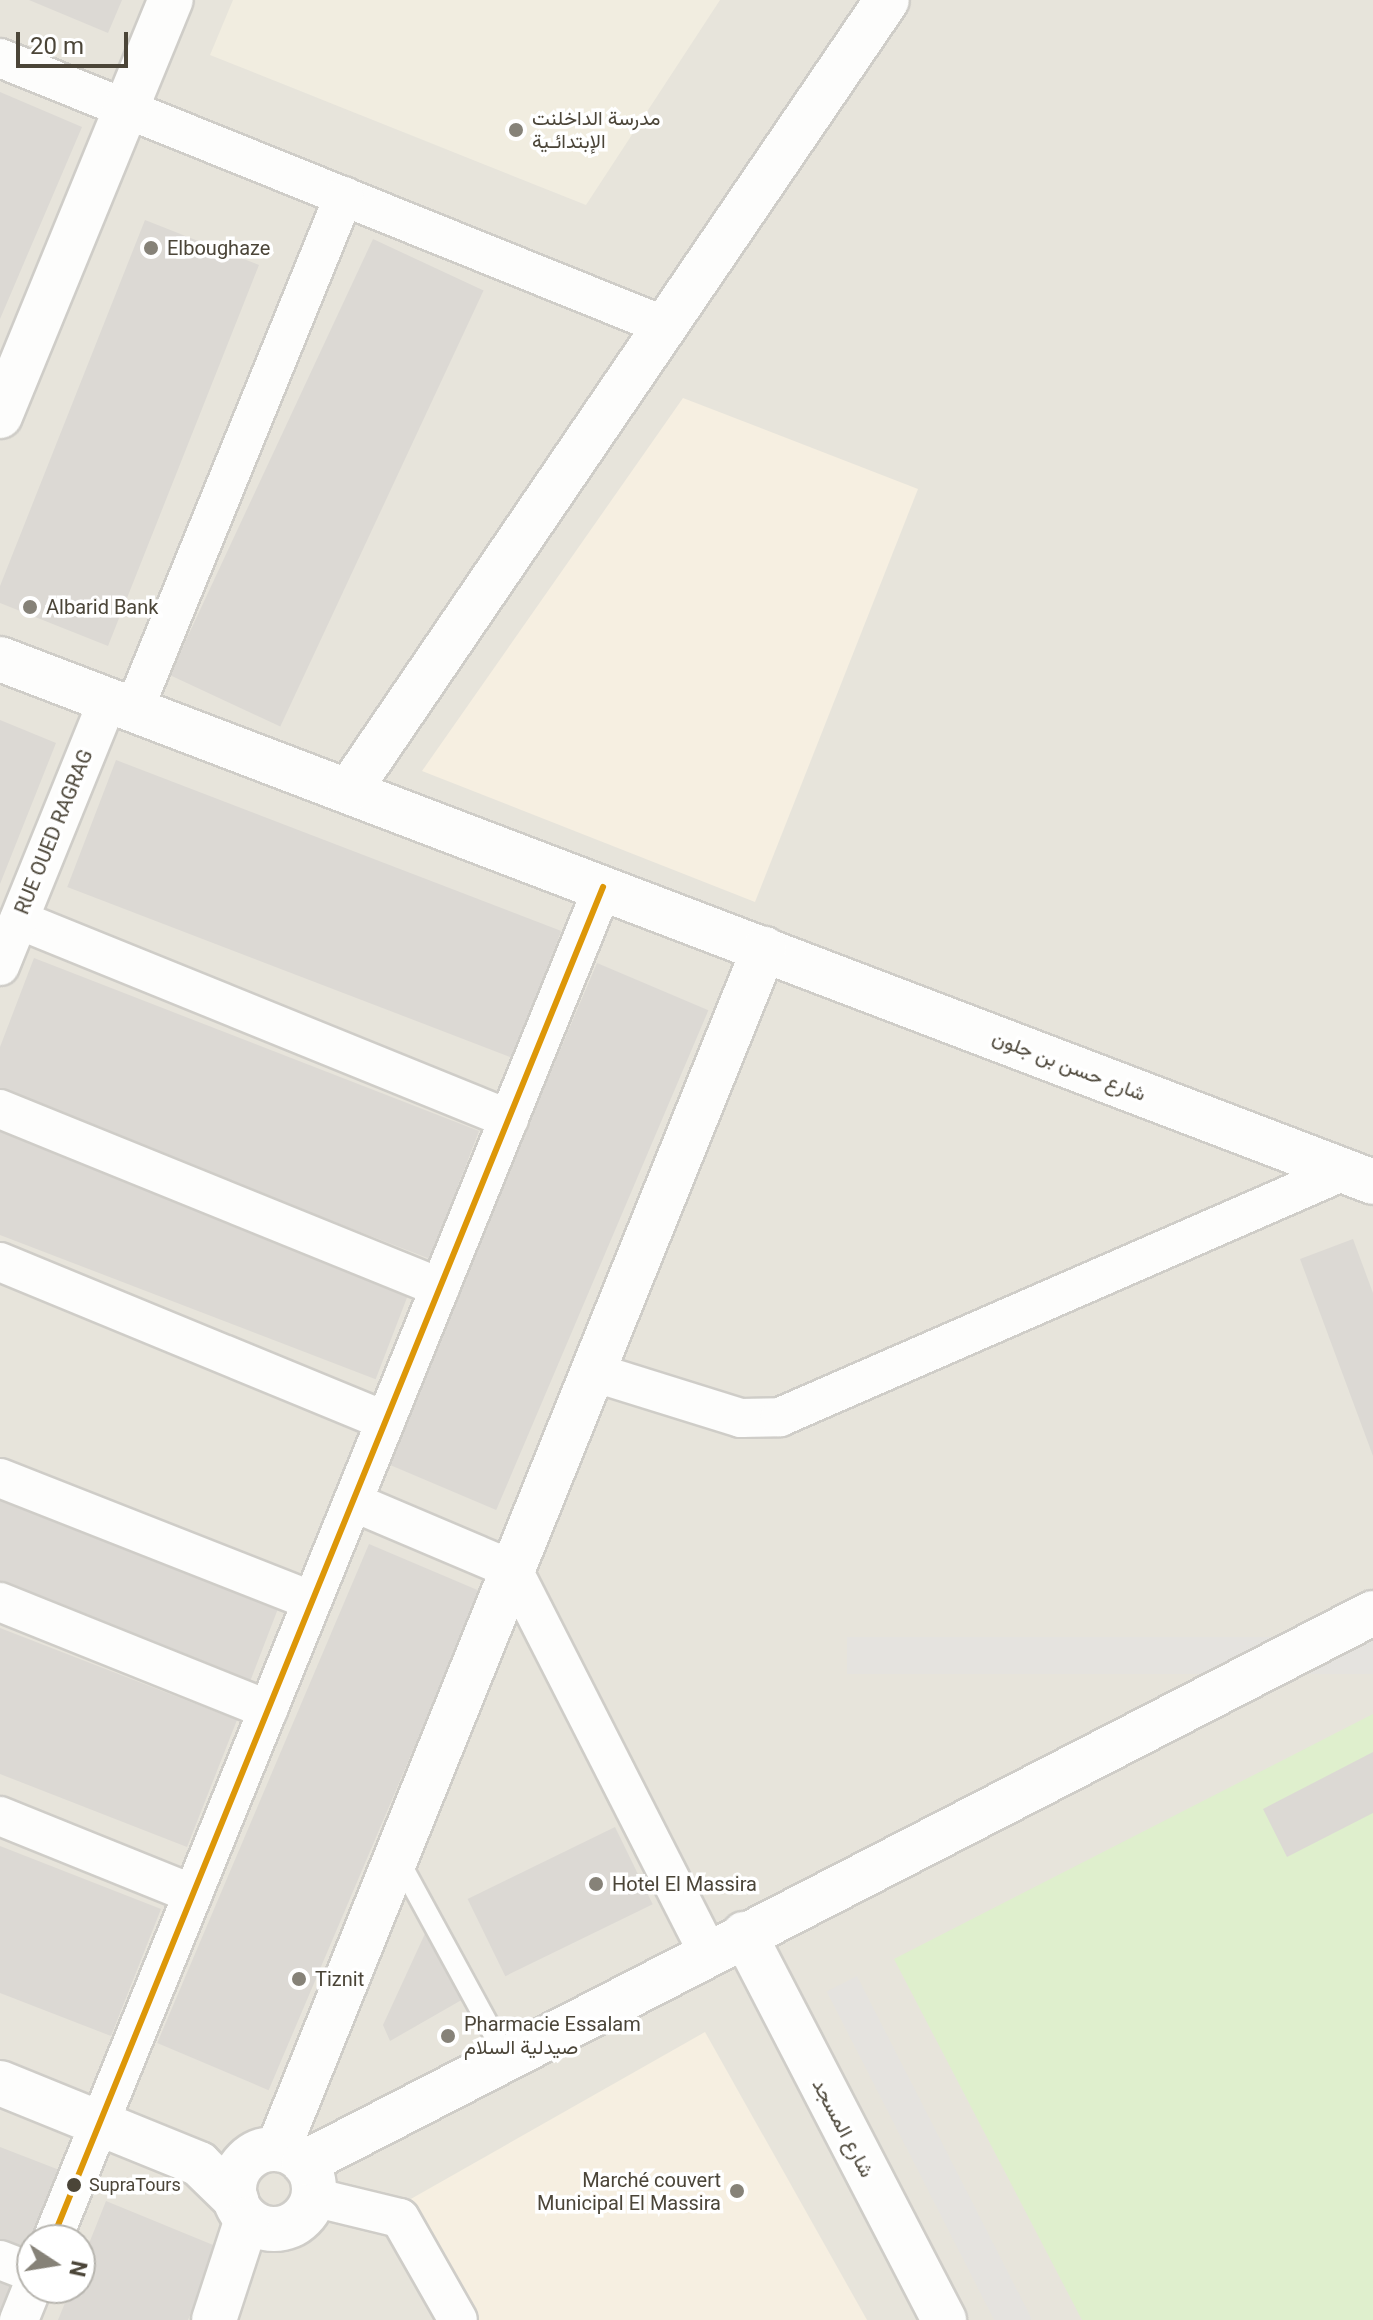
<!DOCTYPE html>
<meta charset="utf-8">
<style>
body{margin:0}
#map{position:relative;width:1373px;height:2320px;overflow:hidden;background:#f3f2ee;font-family:Roboto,Vazirmatn,sans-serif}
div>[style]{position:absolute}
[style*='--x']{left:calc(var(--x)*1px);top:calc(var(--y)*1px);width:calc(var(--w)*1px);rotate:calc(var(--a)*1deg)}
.residential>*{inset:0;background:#e7e4db}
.commercial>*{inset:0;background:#f6efe1}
.education>*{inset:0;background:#f1ede0}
.green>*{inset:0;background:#dfefcd}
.parking>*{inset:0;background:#e5e3df;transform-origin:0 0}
.building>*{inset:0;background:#dcd9d4;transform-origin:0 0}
.roads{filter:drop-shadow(2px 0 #cfcdc8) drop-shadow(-2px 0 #cfcdc8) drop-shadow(0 2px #cfcdc8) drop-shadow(0 -2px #cfcdc8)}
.service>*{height:20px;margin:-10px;padding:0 10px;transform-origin:10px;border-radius:10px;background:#fdfdfc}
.minor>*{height:38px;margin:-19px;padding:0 19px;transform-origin:19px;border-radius:19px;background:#fdfdfc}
.tertiary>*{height:44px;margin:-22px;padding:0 22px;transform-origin:22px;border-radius:22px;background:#fdfdfc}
.tertiary>.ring{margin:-22px;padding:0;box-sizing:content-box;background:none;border:44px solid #fdfdfc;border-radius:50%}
.bus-1>*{height:6px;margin:-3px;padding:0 3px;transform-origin:3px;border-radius:3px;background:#dd9708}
.dots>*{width:22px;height:22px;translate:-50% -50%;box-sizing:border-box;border:4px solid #fff;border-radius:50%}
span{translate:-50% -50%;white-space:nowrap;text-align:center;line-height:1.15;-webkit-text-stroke:7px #fff;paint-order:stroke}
.bus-label{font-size:18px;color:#4b4538}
.left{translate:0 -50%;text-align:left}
.poi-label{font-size:20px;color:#4b4538}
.right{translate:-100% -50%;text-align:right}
.street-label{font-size:20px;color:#4b4538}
.north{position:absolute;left:16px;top:2224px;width:80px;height:80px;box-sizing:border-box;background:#fff;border:2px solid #b7b5af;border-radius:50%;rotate:102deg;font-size:22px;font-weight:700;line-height:32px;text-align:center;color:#4b4538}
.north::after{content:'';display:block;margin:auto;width:28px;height:36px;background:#868278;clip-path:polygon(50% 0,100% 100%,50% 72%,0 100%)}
.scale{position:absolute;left:16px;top:32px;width:112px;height:36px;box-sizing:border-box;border:4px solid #4b4538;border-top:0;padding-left:10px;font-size:24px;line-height:28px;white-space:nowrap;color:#4b4538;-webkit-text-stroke:6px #fff;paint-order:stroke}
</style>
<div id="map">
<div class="residential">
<i style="clip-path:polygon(evenodd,0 0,1373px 0,1373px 2320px,0 2320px,0 0,32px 2240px,80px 2240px,80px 2288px,32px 2288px,32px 2240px)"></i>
</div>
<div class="commercial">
<i style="clip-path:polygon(683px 398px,918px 489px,755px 902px,422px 771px)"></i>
<i style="clip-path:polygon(705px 2032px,867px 2320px,476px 2320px,409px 2200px)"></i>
</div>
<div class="education">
<i style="clip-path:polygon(233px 0,720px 0,586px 205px,210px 55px)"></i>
</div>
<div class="green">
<i style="clip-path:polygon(1373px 1714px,1373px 2320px,1082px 2320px,894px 1959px)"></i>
</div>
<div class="parking">
<i style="left:1373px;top:1637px;width:37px;height:526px;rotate:90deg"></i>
<i style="left:857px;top:1976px;width:385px;height:34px;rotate:63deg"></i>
</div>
<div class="building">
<i style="clip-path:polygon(29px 0,122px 0,108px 33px)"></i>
<i style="clip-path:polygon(0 92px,82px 127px,0 319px)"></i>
<i style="clip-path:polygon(145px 220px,259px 265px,108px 646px,0 603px,0 586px)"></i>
<i style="left:373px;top:239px;width:122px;height:481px;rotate:25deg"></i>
<i style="clip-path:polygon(0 720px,56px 743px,0 884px)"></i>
<i style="left:116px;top:760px;width:477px;height:136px;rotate:21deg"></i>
<i style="clip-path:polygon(34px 958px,479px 1131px,430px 1259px,0 1092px,0 1047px)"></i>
<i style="left:597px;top:963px;width:121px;height:543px;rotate:23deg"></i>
<i style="left:0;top:1130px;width:440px;height:98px;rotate:21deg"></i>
<i style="clip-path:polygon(1353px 1239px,1373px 1293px,1373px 1456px,1300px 1259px)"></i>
<i style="left:0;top:1493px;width:301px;height:97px;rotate:21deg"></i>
<i style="left:369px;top:1544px;width:121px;height:542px;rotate:23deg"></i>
<i style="clip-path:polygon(0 1628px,237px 1720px,187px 1847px,0 1774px)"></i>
<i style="clip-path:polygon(1373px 1752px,1373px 1813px,1287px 1857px,1263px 1809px)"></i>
<i style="left:615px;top:1827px;width:86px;height:164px;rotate:64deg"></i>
<i style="clip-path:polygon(0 1846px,161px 1909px,111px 2036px,0 1993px)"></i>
<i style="clip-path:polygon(429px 1925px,465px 1998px,390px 2041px,383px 2025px)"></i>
<i style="clip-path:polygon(0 2147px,62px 2171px,30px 2256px,0 2245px)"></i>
<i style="clip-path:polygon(106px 2201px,218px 2247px,188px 2320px,58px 2320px,71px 2288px,80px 2288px,80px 2266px)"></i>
<i style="clip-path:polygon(0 2273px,18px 2280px,2px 2320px,0 2320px)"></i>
</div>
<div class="roads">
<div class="service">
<i style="--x:397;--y:1857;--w:228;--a:61.4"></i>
</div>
<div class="minor">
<i style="--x:0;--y:58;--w:717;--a:21.95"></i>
<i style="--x:135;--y:707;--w:552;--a:-67.76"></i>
<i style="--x:19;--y:920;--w:529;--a:22.1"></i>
<i style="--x:0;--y:966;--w:289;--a:-67.9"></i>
<i style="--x:0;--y:1109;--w:475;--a:22.1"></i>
<i style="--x:0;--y:1262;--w:417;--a:22.4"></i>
<i style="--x:593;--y:1372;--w:155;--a:17.3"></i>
<i style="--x:741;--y:1418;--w:39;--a:-1"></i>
<i style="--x:780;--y:1417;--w:615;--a:-23.57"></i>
<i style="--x:0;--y:1478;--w:335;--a:21.5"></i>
<i style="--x:353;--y:1502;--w:174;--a:23"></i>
<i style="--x:513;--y:1570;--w:429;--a:63"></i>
<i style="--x:0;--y:1602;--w:289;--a:21.9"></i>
<i style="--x:0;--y:1816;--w:208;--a:22"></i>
<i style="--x:313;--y:2197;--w:89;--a:13.6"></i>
<i style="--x:400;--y:2218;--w:117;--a:60.4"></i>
<i style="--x:52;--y:2240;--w:1461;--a:-67.84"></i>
<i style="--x:0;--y:2260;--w:34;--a:21"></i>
<i style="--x:19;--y:2320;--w:35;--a:-68"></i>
</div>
<div class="tertiary">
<i style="--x:0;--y:416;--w:450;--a:-67.7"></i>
<i style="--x:0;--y:659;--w:1469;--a:20.85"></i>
<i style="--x:350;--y:789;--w:954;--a:-55.76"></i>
<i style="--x:744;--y:1934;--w:435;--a:62.6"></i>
<i style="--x:0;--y:2083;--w:215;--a:22.1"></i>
<i style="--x:199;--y:2164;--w:52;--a:44.2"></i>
<i style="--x:278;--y:2149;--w:1295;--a:-67.95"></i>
<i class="ring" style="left:234px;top:2149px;width:36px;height:36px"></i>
<i style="--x:304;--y:2163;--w:1202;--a:-27.23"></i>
<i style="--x:214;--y:2320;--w:106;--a:-71.9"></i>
</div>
</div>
<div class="bus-1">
<i style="--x:52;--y:2240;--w:1461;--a:-67.84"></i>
</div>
<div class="dots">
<i style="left:516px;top:130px;background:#868278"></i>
<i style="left:151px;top:248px;background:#868278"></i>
<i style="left:30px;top:607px;background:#868278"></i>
<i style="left:596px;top:1884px;background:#868278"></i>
<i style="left:299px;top:1979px;background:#868278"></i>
<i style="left:448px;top:2036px;background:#868278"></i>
<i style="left:74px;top:2185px;background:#4b4538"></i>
<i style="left:737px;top:2191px;background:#868278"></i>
</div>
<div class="bus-label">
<span class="left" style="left:89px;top:2185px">SupraTours</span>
</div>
<div class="poi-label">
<span class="left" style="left:532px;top:130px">مدرسة الداخلنت<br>الإبتدائـية</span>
<span class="left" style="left:167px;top:248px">Elboughaze</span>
<span class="left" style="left:46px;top:607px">Albarid Bank</span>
<span class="left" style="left:612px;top:1884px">Hotel El Massira</span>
<span class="left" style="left:315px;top:1979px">Tiznit</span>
<span class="left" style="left:464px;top:2036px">Pharmacie Essalam<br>صيدلية السلام</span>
<span class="right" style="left:721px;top:2192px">Marché couvert<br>Municipal El Massira</span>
</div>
<div class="street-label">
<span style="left:54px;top:832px;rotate:-68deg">RUE OUED RAGRAG</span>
<span style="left:1069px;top:1066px;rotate:21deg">شارع حسن بن جلون</span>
<span style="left:843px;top:2128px;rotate:62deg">شارع المسجد</span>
</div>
<div class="north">N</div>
<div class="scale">20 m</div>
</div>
